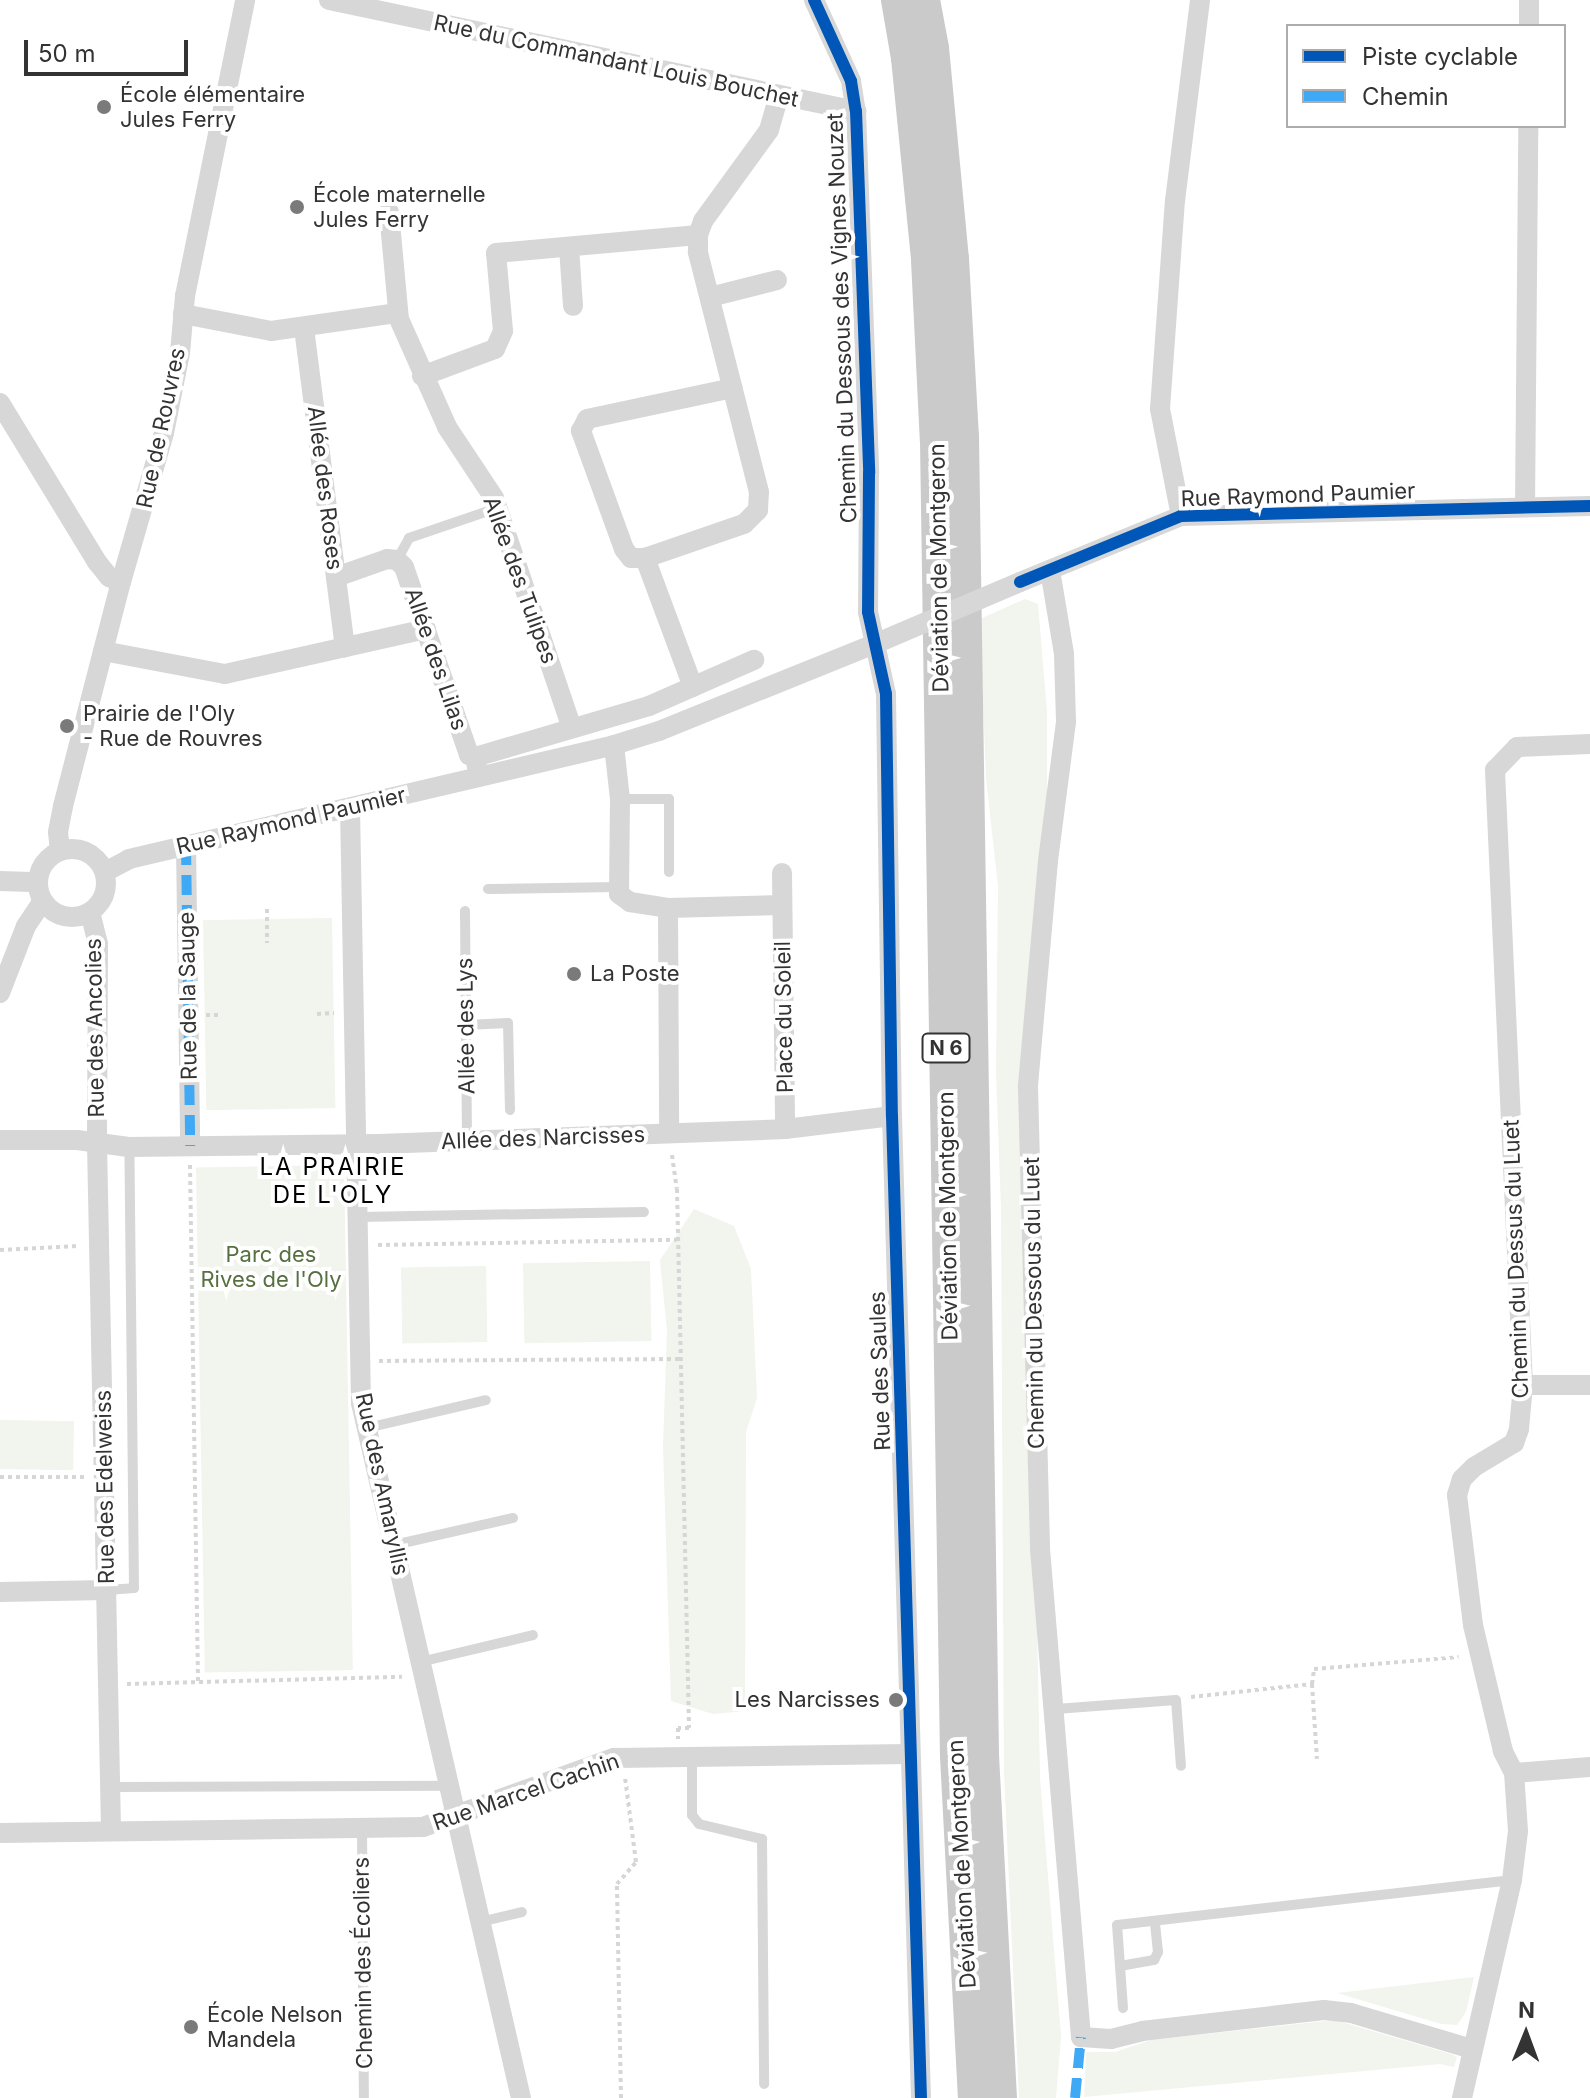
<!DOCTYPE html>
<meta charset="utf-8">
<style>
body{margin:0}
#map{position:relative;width:1590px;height:2098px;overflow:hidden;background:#fff;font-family:Inter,sans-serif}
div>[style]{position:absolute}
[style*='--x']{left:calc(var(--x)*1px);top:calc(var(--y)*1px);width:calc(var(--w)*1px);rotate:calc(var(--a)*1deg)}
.green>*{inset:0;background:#f1f5ed;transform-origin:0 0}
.path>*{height:4px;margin-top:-2px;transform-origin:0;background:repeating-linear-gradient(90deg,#d6d6d6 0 4px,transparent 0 8px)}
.lane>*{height:10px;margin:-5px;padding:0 5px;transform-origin:5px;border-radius:5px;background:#d7d7d7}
.street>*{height:20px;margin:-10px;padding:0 10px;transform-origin:10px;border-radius:10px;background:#d7d7d7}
.street>.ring{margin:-10px;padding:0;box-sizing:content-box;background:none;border:20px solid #d7d7d7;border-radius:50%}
.primary>*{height:32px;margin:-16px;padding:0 16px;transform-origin:16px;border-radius:16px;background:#cacaca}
.street-bridge>*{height:20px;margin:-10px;padding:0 10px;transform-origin:10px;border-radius:10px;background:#d7d7d7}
.quiet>*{height:10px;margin-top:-5px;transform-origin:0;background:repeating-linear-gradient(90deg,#3fa9f5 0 20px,transparent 0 30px)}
.cycleway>*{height:12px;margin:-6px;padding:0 6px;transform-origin:6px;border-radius:6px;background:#0057b8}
.dots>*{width:22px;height:22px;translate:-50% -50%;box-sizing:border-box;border:4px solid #fff;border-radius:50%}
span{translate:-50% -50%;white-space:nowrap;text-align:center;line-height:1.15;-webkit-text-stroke:8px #fff;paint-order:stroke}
.shield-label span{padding:2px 6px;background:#fff;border:2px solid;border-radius:6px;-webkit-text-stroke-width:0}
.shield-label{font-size:20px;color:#333;font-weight:700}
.street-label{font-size:22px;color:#333}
.poi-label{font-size:22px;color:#333}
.left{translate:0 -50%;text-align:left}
.right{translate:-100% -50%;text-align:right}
.park-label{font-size:22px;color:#56703f}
.neighbourhood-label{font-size:24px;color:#000;letter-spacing:2px}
.legend{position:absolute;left:1286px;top:24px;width:280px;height:104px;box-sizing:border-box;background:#fff;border:2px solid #adadad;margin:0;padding:10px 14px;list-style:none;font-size:24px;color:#333}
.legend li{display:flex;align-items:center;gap:16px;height:40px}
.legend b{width:40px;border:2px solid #adadad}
.north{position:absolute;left:1486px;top:1994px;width:80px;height:80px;-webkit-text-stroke:6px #fff;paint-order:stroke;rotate:1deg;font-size:22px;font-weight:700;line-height:32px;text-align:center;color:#333}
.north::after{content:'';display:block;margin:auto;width:28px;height:36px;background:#333;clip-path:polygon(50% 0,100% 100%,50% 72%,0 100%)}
.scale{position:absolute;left:24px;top:40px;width:164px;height:36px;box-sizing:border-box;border:4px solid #333;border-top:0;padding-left:10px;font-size:24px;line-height:28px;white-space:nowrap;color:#333;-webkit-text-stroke:6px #fff;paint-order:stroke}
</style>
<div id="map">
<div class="green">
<i style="clip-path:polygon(1025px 599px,1038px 604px,1047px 712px,1047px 796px,1026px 1042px,1040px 1778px,1061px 2036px,1056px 2098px,1019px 2098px,1004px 1773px,1001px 1208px,996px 1073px,998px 886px,986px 778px,980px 619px)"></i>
<i style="left:332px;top:918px;width:190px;height:129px;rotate:89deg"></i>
<i style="left:344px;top:1165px;width:505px;height:148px;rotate:89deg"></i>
<i style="clip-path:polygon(694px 1209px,734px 1226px,751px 1269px,757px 1398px,746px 1432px,745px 1711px,713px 1714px,671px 1701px,663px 1446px,667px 1331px,660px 1260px)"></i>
<i style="left:650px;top:1261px;width:80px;height:127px;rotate:89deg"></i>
<i style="left:486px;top:1266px;width:76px;height:85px;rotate:89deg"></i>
<i style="left:0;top:1420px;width:74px;height:49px;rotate:1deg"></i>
<i style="clip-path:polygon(1474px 1977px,1466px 2012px,1457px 2025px,1441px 2024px,1337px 1993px)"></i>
<i style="clip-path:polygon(1335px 2020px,1451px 2054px,1457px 2057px,1454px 2067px,1440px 2064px,1084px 2097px,1086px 2052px,1115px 2052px,1151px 2040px)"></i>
</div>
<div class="path">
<i style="--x:267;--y:909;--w:34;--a:90"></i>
<i style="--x:317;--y:1014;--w:17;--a:-3"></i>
<i style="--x:206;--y:1015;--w:12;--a:0"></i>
<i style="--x:672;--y:1155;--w:34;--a:82"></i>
<i style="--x:677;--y:1189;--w:539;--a:88.72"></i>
<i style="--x:689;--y:1728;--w:11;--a:180"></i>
<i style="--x:678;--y:1728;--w:11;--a:90"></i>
<i style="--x:190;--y:1165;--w:517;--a:89.11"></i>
<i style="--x:378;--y:1245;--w:299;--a:-1"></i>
<i style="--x:0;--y:1250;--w:78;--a:-2.9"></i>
<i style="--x:379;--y:1361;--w:302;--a:-0.4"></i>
<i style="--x:0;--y:1477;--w:86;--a:0"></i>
<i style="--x:127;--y:1684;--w:275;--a:-1.5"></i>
<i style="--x:1312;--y:1684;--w:75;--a:86.2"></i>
<i style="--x:1191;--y:1697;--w:122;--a:-6.1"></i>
<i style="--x:1312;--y:1684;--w:15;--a:-82"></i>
<i style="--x:1314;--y:1669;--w:145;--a:-4.7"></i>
<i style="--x:621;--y:2098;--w:214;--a:-91.1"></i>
<i style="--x:617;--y:1884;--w:29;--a:-49"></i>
<i style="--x:636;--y:1862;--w:86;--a:-97.4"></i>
</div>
<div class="lane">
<i style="--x:397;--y:560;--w:25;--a:-61"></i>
<i style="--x:409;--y:538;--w:93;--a:-18.8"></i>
<i style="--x:620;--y:799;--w:49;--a:0"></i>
<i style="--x:669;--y:799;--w:73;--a:90"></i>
<i style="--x:488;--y:889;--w:129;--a:-0.9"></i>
<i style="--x:465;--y:911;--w:230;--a:89.5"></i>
<i style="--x:466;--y:1025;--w:42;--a:-2.7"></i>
<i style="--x:508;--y:1023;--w:87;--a:88.7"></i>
<i style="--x:359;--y:1217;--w:285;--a:-1"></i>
<i style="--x:367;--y:1428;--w:122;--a:-13.2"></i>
<i style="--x:394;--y:1545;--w:122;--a:-12.8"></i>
<i style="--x:107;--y:1590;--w:27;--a:-4"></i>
<i style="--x:134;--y:1588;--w:441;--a:-90.6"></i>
<i style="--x:420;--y:1662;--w:116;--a:-13.4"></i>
<i style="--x:1056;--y:1709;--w:120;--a:-4.3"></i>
<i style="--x:1176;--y:1700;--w:66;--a:85.7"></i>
<i style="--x:692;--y:1756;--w:59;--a:90"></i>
<i style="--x:692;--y:1815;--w:11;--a:52"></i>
<i style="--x:699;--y:1824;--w:65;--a:13.4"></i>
<i style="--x:762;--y:1839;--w:245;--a:89.5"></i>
<i style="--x:110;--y:1787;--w:338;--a:-0.2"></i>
<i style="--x:362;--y:1828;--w:270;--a:89.6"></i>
<i style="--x:480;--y:1922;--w:43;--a:-13.4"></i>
<i style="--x:1120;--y:1966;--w:35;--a:-10"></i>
<i style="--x:1154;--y:1960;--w:9;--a:-63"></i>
<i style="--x:1158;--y:1952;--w:31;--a:-96"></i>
<i style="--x:1123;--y:2008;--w:83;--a:-94.1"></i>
<i style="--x:1117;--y:1925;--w:398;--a:-6.5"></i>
</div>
<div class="street">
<i style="--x:329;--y:0;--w:539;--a:11.89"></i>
<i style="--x:814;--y:0;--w:89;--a:65.4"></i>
<i style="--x:851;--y:81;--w:30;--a:81"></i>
<i style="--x:856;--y:111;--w:362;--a:87.9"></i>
<i style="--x:869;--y:473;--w:139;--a:90.4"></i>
<i style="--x:868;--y:612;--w:84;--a:77.6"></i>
<i style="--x:886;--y:694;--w:422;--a:89.2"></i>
<i style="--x:892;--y:1116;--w:982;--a:88.31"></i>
<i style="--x:1529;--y:26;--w:26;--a:-90"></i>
<i style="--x:389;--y:212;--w:107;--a:84.7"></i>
<i style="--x:399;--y:319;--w:118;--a:66"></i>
<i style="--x:447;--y:427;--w:85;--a:56.5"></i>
<i style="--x:494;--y:498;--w:243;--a:71.3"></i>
<i style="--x:569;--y:247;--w:59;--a:86.1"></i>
<i style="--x:710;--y:297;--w:69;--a:-14.2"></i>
<i style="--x:183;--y:314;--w:90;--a:10.9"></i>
<i style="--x:271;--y:331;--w:128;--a:-8.1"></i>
<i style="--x:304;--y:328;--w:322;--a:82.7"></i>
<i style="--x:422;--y:376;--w:78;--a:-20.3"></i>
<i style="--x:495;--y:349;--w:20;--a:-66"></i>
<i style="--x:503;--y:331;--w:78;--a:-95.1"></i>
<i style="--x:496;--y:253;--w:203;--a:-5.1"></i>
<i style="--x:0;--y:403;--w:186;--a:58.6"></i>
<i style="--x:97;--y:562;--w:19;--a:51"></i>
<i style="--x:109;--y:577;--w:13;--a:23"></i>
<i style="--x:1525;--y:507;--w:381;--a:-89.5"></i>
<i style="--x:1181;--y:516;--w:109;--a:-101.1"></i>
<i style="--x:1160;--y:409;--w:209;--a:-85.9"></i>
<i style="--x:1175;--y:201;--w:203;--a:-82.9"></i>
<i style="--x:645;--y:558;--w:105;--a:-19"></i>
<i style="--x:744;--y:524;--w:20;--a:-45"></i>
<i style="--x:758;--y:510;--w:18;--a:-87"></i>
<i style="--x:759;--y:492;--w:248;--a:-104.3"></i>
<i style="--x:698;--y:252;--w:17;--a:-90"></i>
<i style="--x:698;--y:235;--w:15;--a:-70"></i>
<i style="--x:703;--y:221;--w:112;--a:-54"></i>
<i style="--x:769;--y:130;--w:35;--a:-74"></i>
<i style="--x:1050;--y:570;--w:85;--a:80.5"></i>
<i style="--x:1064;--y:654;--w:68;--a:88.3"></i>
<i style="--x:1066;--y:722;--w:140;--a:97.4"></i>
<i style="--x:1048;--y:861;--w:227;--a:95.1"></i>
<i style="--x:1028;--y:1087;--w:462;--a:88.5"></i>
<i style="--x:1040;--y:1549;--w:490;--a:85.2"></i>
<i style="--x:1081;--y:2037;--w:30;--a:4"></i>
<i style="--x:1111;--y:2039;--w:32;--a:-14"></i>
<i style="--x:1142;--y:2031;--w:183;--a:-6.6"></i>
<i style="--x:1324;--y:2010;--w:27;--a:6"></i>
<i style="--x:1351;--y:2013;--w:126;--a:16.6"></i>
<i style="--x:336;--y:577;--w:54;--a:-19.4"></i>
<i style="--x:387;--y:559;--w:10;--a:6"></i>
<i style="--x:397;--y:560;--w:10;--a:45"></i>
<i style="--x:404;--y:567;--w:199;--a:70.9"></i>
<i style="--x:469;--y:755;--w:6;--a:18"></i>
<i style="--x:1020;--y:582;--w:174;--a:-22.3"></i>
<i style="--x:1181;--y:516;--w:409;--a:-1.4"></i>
<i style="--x:103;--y:651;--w:124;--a:10.7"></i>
<i style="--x:225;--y:674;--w:206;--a:-12.6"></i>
<i style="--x:693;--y:687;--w:138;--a:-110.4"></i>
<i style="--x:645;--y:558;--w:14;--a:180"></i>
<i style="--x:631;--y:558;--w:11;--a:-128"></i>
<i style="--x:624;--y:549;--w:126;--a:-110"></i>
<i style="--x:581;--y:431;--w:13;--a:-63"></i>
<i style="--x:587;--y:419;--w:149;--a:-12"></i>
<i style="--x:614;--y:745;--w:54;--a:83.7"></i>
<i style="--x:620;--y:799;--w:95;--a:90.6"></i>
<i style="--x:619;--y:894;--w:14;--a:36"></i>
<i style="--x:630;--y:902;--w:38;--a:9"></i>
<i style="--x:668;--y:908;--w:114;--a:-1.5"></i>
<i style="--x:479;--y:777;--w:20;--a:-101"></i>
<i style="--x:475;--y:757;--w:181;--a:-16.3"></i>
<i style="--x:649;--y:706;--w:115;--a:-23.7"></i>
<i style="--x:350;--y:808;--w:595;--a:88.94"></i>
<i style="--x:361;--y:1403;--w:713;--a:77.04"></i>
<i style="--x:186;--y:845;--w:301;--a:89.2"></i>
<i class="ring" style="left:38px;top:849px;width:48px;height:48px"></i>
<i style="--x:60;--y:851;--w:19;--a:-96"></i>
<i style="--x:58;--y:832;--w:26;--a:-79"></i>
<i style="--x:63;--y:806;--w:231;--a:-75.5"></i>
<i style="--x:121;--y:582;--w:155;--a:-73.9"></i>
<i style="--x:164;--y:433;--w:82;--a:-78.7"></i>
<i style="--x:180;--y:353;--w:57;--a:-85"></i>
<i style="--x:185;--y:296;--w:302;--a:-78.5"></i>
<i style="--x:105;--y:872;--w:27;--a:-28"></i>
<i style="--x:129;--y:859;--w:498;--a:-13.2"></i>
<i style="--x:614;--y:745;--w:47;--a:-17.3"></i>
<i style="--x:659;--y:731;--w:235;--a:-22"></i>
<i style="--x:782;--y:873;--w:256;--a:89.3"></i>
<i style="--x:0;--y:881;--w:38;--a:2"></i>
<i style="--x:668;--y:908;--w:225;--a:89.7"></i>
<i style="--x:90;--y:912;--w:33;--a:76"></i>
<i style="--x:98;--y:944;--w:200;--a:90.3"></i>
<i style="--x:97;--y:1144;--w:686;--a:88.83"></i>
<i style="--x:0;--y:993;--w:72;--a:-68.8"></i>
<i style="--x:26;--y:926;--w:30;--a:-56"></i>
<i style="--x:0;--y:1140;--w:77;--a:0"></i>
<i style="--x:77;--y:1140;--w:52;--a:7.7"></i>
<i style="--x:129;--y:1147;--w:250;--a:-0.7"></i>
<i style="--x:379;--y:1144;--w:406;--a:-2.1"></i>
<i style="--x:785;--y:1129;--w:108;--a:-6.9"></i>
<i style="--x:1523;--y:1385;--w:67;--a:0"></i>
<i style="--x:0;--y:1592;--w:107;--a:-1.1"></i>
<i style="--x:1514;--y:1773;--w:76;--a:-4.5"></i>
<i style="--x:0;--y:1833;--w:423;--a:-0.8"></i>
<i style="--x:423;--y:1827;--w:203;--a:-19.9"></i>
<i style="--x:614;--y:1758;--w:294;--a:-0.8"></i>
<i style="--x:1462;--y:2098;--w:224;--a:-77.1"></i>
<i style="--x:1512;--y:1880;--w:49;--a:-83"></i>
<i style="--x:1518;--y:1831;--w:58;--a:-93.9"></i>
<i style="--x:1514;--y:1773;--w:25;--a:-117"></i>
<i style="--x:1503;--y:1751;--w:130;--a:-103.4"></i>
<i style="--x:1473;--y:1625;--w:131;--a:-97"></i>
<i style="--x:1457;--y:1495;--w:17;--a:-73"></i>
<i style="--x:1462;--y:1479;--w:17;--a:-45"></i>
<i style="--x:1474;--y:1467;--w:47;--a:-31"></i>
<i style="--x:1514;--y:1443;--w:15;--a:-70"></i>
<i style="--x:1519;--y:1429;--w:44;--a:-84.8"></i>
<i style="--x:1523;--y:1385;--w:616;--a:-92.61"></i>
<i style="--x:1495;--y:770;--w:32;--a:-46"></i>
<i style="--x:1517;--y:747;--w:73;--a:-2.4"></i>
</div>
<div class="primary">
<i style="--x:897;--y:0;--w:59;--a:80.2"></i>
<i style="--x:907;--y:58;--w:203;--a:84.3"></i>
<i style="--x:927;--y:260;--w:181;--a:87.2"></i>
<i style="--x:936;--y:441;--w:1315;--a:89.13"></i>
<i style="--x:956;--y:1756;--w:342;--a:87"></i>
<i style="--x:924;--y:0;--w:49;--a:79.4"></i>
<i style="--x:933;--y:48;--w:212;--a:84.6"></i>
<i style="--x:953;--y:259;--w:178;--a:86.8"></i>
<i style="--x:963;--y:437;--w:1318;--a:89.13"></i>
<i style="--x:983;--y:1755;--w:343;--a:87"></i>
</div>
<div class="street-bridge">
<i style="--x:877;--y:643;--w:155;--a:-23.1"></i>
</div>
<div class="quiet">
<i style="--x:186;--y:845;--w:301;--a:89.2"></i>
<i style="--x:1075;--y:2098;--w:61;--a:-84.4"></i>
</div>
<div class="cycleway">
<i style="--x:814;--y:0;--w:89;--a:65.4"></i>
<i style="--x:851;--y:81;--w:30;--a:81"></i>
<i style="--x:856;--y:111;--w:362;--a:87.9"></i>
<i style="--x:869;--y:473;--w:139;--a:90.4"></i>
<i style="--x:868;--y:612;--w:84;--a:77.6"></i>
<i style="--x:886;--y:694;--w:422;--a:89.2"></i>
<i style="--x:892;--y:1116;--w:982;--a:88.31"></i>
<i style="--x:1020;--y:582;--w:174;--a:-22.3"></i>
<i style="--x:1181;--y:516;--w:409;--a:-1.4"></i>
</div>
<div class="dots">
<i style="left:104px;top:107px;background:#7a7a7a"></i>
<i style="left:297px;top:207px;background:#7a7a7a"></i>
<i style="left:67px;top:726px;background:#7a7a7a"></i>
<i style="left:574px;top:974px;background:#7a7a7a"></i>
<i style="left:896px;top:1700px;background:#7a7a7a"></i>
<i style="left:191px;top:2027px;background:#7a7a7a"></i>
</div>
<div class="shield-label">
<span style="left:946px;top:1048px">N 6</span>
</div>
<div class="street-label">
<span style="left:616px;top:61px;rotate:12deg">Rue du Commandant Louis Bouchet</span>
<span style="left:842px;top:318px;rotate:-92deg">Chemin du Dessous des Vignes Nouzet</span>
<span style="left:161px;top:428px;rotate:-78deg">Rue de Rouvres</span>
<span style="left:325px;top:488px;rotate:83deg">Allée des Roses</span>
<span style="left:1298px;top:495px;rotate:-2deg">Rue Raymond Paumier</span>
<span style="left:939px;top:568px;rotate:-91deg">Déviation de Montgeron</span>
<span style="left:520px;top:580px;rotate:70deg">Allée des Tulipes</span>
<span style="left:436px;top:659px;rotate:71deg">Allée des Lilas</span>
<span style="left:291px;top:821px;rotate:-13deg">Rue Raymond Paumier</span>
<span style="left:188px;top:996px;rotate:-91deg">Rue de la Sauge</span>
<span style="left:784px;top:1017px;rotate:-91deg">Place du Soleil</span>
<span style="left:466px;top:1026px;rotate:-91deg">Allée des Lys</span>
<span style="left:95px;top:1028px;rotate:-91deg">Rue des Ancolies</span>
<span style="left:543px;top:1138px;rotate:-2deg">Allée des Narcisses</span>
<span style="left:948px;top:1216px;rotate:-91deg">Déviation de Montgeron</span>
<span style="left:1516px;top:1259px;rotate:-92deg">Chemin du Dessus du Luet</span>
<span style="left:1034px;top:1303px;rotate:-91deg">Chemin du Dessous du Luet</span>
<span style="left:880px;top:1371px;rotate:-92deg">Rue des Saules</span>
<span style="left:382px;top:1484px;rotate:78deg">Rue des Amaryllis</span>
<span style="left:105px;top:1487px;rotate:-91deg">Rue des Edelweiss</span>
<span style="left:526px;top:1792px;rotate:-19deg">Rue Marcel Cachin</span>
<span style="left:962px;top:1864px;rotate:-93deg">Déviation de Montgeron</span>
<span style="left:363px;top:1963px;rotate:-91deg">Chemin des Écoliers</span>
</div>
<div class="poi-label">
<span class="left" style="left:120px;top:107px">École élémentaire<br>Jules Ferry</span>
<span class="left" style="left:313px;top:207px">École maternelle<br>Jules Ferry</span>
<span class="left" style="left:83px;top:726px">Prairie de l'Oly<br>- Rue de Rouvres</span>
<span class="left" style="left:590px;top:974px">La Poste</span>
<span class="right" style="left:880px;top:1700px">Les Narcisses</span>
<span class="left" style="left:207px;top:2027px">École Nelson<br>Mandela</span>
</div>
<div class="park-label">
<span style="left:271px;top:1267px">Parc des<br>Rives de l'Oly</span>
</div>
<div class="neighbourhood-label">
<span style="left:333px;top:1181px">LA PRAIRIE<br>DE L'OLY</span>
</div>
<ul class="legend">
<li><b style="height:10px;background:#0057b8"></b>Piste cyclable</li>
<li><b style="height:10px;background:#3fa9f5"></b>Chemin</li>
</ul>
<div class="north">N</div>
<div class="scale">50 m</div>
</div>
